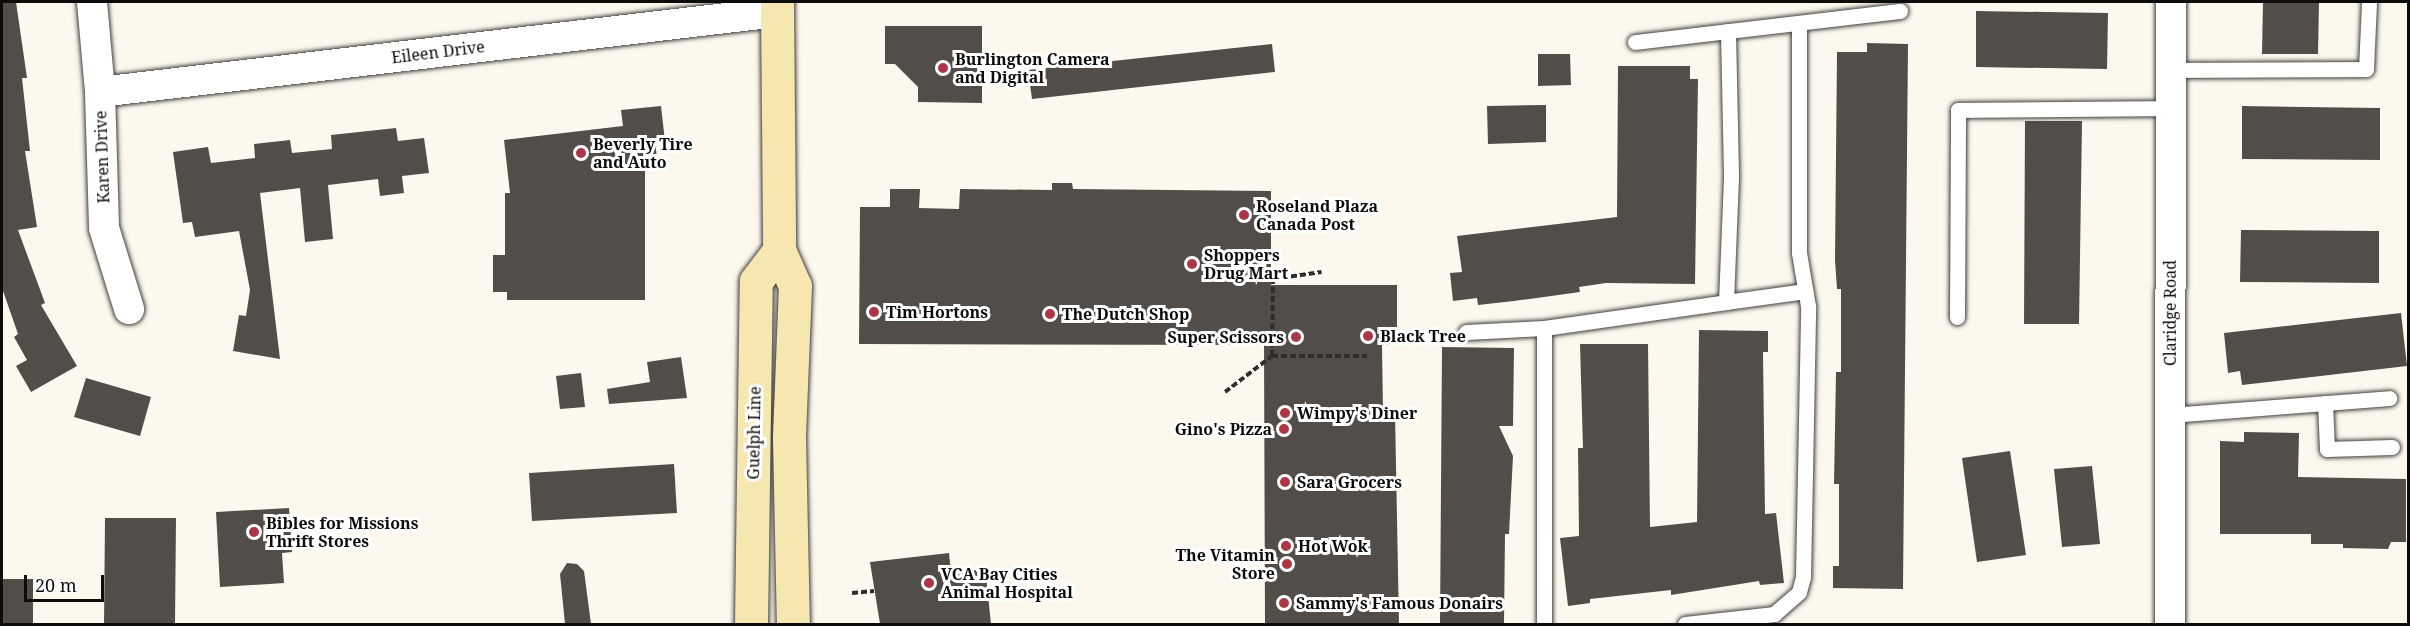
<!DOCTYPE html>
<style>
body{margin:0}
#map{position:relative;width:2410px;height:626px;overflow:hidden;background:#fdf8ed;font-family:"Noto Serif",serif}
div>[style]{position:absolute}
.building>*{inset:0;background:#534d4a}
.path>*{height:4px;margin-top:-2px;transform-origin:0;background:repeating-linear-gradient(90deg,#2e2e2e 0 6px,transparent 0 9px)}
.roads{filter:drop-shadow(0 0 2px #3f3f3f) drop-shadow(0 0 2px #3f3f3f)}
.lane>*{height:15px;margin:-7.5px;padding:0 7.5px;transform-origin:7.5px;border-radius:7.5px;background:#fff}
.street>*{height:30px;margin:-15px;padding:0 15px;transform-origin:15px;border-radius:15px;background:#fff}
.secondary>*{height:33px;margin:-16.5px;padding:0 16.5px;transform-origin:16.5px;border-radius:16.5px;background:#f6e7b0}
.dots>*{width:16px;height:16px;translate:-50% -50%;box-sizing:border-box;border:3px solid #fff;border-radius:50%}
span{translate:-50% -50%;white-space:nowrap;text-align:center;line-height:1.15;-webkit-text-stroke:6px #fff;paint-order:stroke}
.street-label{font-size:16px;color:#0c0c0c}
.poi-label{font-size:16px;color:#0c0c0c;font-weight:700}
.left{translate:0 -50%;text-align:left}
.right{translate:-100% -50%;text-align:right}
.frame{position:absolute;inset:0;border:3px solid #0c0c0c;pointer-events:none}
.scale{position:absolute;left:24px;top:575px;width:80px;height:27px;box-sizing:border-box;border:3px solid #0c0c0c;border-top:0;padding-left:8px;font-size:18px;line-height:21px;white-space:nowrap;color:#0c0c0c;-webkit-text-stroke:4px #fff;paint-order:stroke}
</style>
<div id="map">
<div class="building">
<i style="clip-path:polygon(2px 2px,16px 2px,27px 78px,22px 78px,30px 151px,25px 151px,37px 227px,18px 230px,45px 303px,41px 305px,77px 366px,31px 392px,16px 366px,27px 360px,14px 337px,18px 334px,2px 288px)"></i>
<i style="clip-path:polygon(2263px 2px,2319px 2px,2318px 54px,2262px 54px)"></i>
<i style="clip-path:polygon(1976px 11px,2108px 13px,2107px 69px,1976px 67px)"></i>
<i style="clip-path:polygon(885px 26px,982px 26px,982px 103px,918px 102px,918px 87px,895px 64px,885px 64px)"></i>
<i style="clip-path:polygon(1867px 43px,1908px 44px,1903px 589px,1833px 588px,1833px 566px,1839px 566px,1839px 484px,1834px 484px,1836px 372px,1841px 372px,1841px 289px,1837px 289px,1835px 260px,1837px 52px,1867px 52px)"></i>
<i style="clip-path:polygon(1272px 44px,1275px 72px,1032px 99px,1028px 70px)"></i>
<i style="clip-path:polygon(1538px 54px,1570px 54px,1571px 85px,1538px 86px)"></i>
<i style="clip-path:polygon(1618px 66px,1690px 66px,1690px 79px,1698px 79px,1695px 284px,1606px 283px,1579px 287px,1580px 292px,1514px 301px,1478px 305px,1477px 298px,1453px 301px,1450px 273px,1462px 272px,1457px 236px,1617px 217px)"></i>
<i style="clip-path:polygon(1546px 105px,1546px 142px,1488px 144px,1487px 106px)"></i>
<i style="clip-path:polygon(661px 106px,665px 141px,655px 143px,658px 164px,645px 166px,645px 300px,507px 300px,507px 292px,493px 292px,493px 255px,505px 255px,505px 193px,510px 193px,504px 140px,623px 126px,621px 110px)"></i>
<i style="clip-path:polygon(2242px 106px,2380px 108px,2380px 160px,2242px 159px)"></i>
<i style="clip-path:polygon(2025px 121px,2082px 121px,2079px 324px,2024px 324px)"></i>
<i style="clip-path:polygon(396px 128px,398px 141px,424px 138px,429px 173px,402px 176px,404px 193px,380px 196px,378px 179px,328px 185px,333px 239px,305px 242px,300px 188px,260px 193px,280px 359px,233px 351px,239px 315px,246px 316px,250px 290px,239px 231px,195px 237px,192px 222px,183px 223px,173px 152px,208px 147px,211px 163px,255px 158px,254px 144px,290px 140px,292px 153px,332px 149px,331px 135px)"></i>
<i style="clip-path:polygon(1052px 183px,1072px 183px,1073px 189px,1271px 191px,1271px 285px,1397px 285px,1397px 345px,1382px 345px,1383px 412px,1395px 412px,1399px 624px,1265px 624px,1264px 345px,859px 344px,860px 207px,890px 207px,890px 189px,920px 189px,919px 208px,959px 209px,960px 189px,1052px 190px)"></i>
<i style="clip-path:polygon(2241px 230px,2379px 231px,2379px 283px,2240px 282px)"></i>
<i style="clip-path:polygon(2401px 313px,2407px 366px,2242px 385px,2240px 371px,2228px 373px,2224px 333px)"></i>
<i style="clip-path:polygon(1699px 330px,1768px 331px,1768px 352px,1763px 352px,1765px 514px,1776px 513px,1784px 583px,1760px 585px,1759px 581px,1671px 595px,1671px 590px,1590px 599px,1590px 603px,1568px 606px,1560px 538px,1579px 536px,1578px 448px,1583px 448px,1580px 344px,1648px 344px,1650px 527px,1697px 522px)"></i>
<i style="clip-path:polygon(1442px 347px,1514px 348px,1513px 426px,1499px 426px,1513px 456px,1509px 534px,1505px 534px,1504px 624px,1440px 624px)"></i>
<i style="clip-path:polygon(681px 357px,687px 398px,609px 404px,607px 389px,650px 382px,647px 362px)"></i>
<i style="clip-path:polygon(581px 373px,585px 407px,560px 409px,556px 376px)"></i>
<i style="clip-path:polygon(86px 378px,151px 397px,140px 436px,74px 417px)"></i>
<i style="clip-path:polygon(2244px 432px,2299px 433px,2298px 477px,2406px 479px,2406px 542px,2391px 542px,2388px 549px,2343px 548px,2343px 544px,2311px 544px,2311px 534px,2220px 534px,2220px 441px,2244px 442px)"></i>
<i style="clip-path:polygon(2010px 451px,2026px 555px,1977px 562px,1962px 458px)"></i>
<i style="clip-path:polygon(674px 464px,677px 513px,532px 521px,529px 473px)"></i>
<i style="clip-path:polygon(2092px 466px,2100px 544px,2062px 547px,2054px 469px)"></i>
<i style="clip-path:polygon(289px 508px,292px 552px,282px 553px,284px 583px,220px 587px,216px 512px)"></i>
<i style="clip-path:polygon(105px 518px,176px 518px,175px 624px,104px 624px)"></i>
<i style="clip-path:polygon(949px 553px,951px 573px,977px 570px,977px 577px,986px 576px,991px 624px,880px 624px,870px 562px)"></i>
<i style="clip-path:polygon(567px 563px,577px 564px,584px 571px,591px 624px,565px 624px,560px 574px)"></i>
<i style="clip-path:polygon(2px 579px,33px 579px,33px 624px,2px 624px)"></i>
</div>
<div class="path">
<i style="left:1272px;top:356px;width:77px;rotate:-89.3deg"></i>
<i style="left:1273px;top:279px;width:49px;rotate:-8.1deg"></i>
<i style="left:1225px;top:392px;width:59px;rotate:-37.5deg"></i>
<i style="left:1272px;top:356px;width:95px"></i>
<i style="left:852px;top:593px;width:22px;rotate:-5deg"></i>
</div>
<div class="roads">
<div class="lane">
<i style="left:1635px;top:42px;width:267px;rotate:-6.7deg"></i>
<i style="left:2171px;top:70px;width:195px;rotate:-0.3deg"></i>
<i style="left:2366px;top:69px;width:67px;rotate:-87.4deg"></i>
<i style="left:1726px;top:302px;width:80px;rotate:-7.9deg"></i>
<i style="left:1957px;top:317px;width:207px;rotate:-89.7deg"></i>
<i style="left:1958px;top:110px;width:213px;rotate:-0.5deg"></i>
<i style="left:1466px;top:332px;width:78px;rotate:-2.9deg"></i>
<i style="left:1544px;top:328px;width:184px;rotate:-8.1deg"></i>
<i style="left:1726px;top:302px;width:127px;rotate:-87.7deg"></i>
<i style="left:1731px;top:175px;width:144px;rotate:-91.2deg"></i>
<i style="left:2325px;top:403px;width:46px;rotate:87.5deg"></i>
<i style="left:2327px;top:449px;width:65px;rotate:-1.8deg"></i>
<i style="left:2170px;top:415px;width:220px;rotate:-4.4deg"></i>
<i style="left:1544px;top:624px;width:296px;rotate:-90deg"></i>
<i style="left:1685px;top:624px;width:90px;rotate:-6.4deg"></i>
<i style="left:1774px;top:614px;width:33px;rotate:-41deg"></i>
<i style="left:1799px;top:592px;width:16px;rotate:-75deg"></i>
<i style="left:1803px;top:577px;width:271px;rotate:-88.9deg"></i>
<i style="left:1808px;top:306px;width:54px;rotate:-99.6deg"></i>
<i style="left:1799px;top:253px;width:228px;rotate:-90deg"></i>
</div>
<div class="street">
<i style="left:92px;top:2px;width:90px;rotate:84.9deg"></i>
<i style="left:100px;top:92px;width:136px;rotate:88.3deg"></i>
<i style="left:104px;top:228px;width:85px;rotate:72.8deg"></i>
<i style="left:100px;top:92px;width:682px;rotate:-6.74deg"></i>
<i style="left:2170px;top:624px;width:622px;rotate:-89.91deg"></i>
</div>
<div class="secondary">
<i style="left:777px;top:2px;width:248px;rotate:89.5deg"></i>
<i style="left:779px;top:250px;width:39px;rotate:66deg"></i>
<i style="left:795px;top:286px;width:152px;rotate:92.3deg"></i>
<i style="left:789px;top:438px;width:186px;rotate:88.8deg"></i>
<i style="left:751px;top:624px;width:343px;rotate:-89.2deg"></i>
<i style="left:756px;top:281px;width:39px;rotate:-53deg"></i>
</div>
</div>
<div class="dots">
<i style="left:943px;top:68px;background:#ac3546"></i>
<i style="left:581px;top:153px;background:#ac3546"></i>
<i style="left:1244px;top:215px;background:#ac3546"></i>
<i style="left:1192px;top:264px;background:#ac3546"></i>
<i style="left:874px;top:312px;background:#ac3546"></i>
<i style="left:1050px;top:314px;background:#ac3546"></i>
<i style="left:1368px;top:336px;background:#ac3546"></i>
<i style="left:1296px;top:337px;background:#ac3546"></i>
<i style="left:1285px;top:413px;background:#ac3546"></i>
<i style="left:1284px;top:429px;background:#ac3546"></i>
<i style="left:1285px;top:482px;background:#ac3546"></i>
<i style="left:254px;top:532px;background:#ac3546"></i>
<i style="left:1286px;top:546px;background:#ac3546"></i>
<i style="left:1287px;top:564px;background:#ac3546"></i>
<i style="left:929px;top:583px;background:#ac3546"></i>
<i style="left:1284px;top:603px;background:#ac3546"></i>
</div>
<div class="street-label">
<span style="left:438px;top:52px;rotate:-7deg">Eileen Drive</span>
<span style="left:102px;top:157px;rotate:-92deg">Karen Drive</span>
<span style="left:2170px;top:313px;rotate:-90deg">Claridge Road</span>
<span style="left:754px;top:433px;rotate:-89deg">Guelph Line</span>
</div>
<div class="poi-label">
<span class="left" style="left:955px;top:68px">Burlington Camera<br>and Digital</span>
<span class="left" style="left:593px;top:153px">Beverly Tire<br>and Auto</span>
<span class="left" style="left:1256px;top:215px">Roseland Plaza<br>Canada Post</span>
<span class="left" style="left:1204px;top:264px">Shoppers<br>Drug Mart</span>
<span class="left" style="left:886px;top:312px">Tim Hortons</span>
<span class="left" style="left:1062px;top:314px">The Dutch Shop</span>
<span class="left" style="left:1380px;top:336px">Black Tree</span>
<span class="right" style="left:1284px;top:337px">Super Scissors</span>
<span class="left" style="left:1297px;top:413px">Wimpy's Diner</span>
<span class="right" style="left:1272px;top:429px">Gino's Pizza</span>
<span class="left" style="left:1297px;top:482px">Sara Grocers</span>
<span class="left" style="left:266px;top:532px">Bibles for Missions<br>Thrift Stores</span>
<span class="left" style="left:1298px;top:546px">Hot Wok</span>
<span class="right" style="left:1275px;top:564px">The Vitamin<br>Store</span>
<span class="left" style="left:941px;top:583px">VCA Bay Cities<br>Animal Hospital</span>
<span class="left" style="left:1296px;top:603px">Sammy's Famous Donairs</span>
</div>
<div class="frame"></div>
<div class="scale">20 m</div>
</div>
